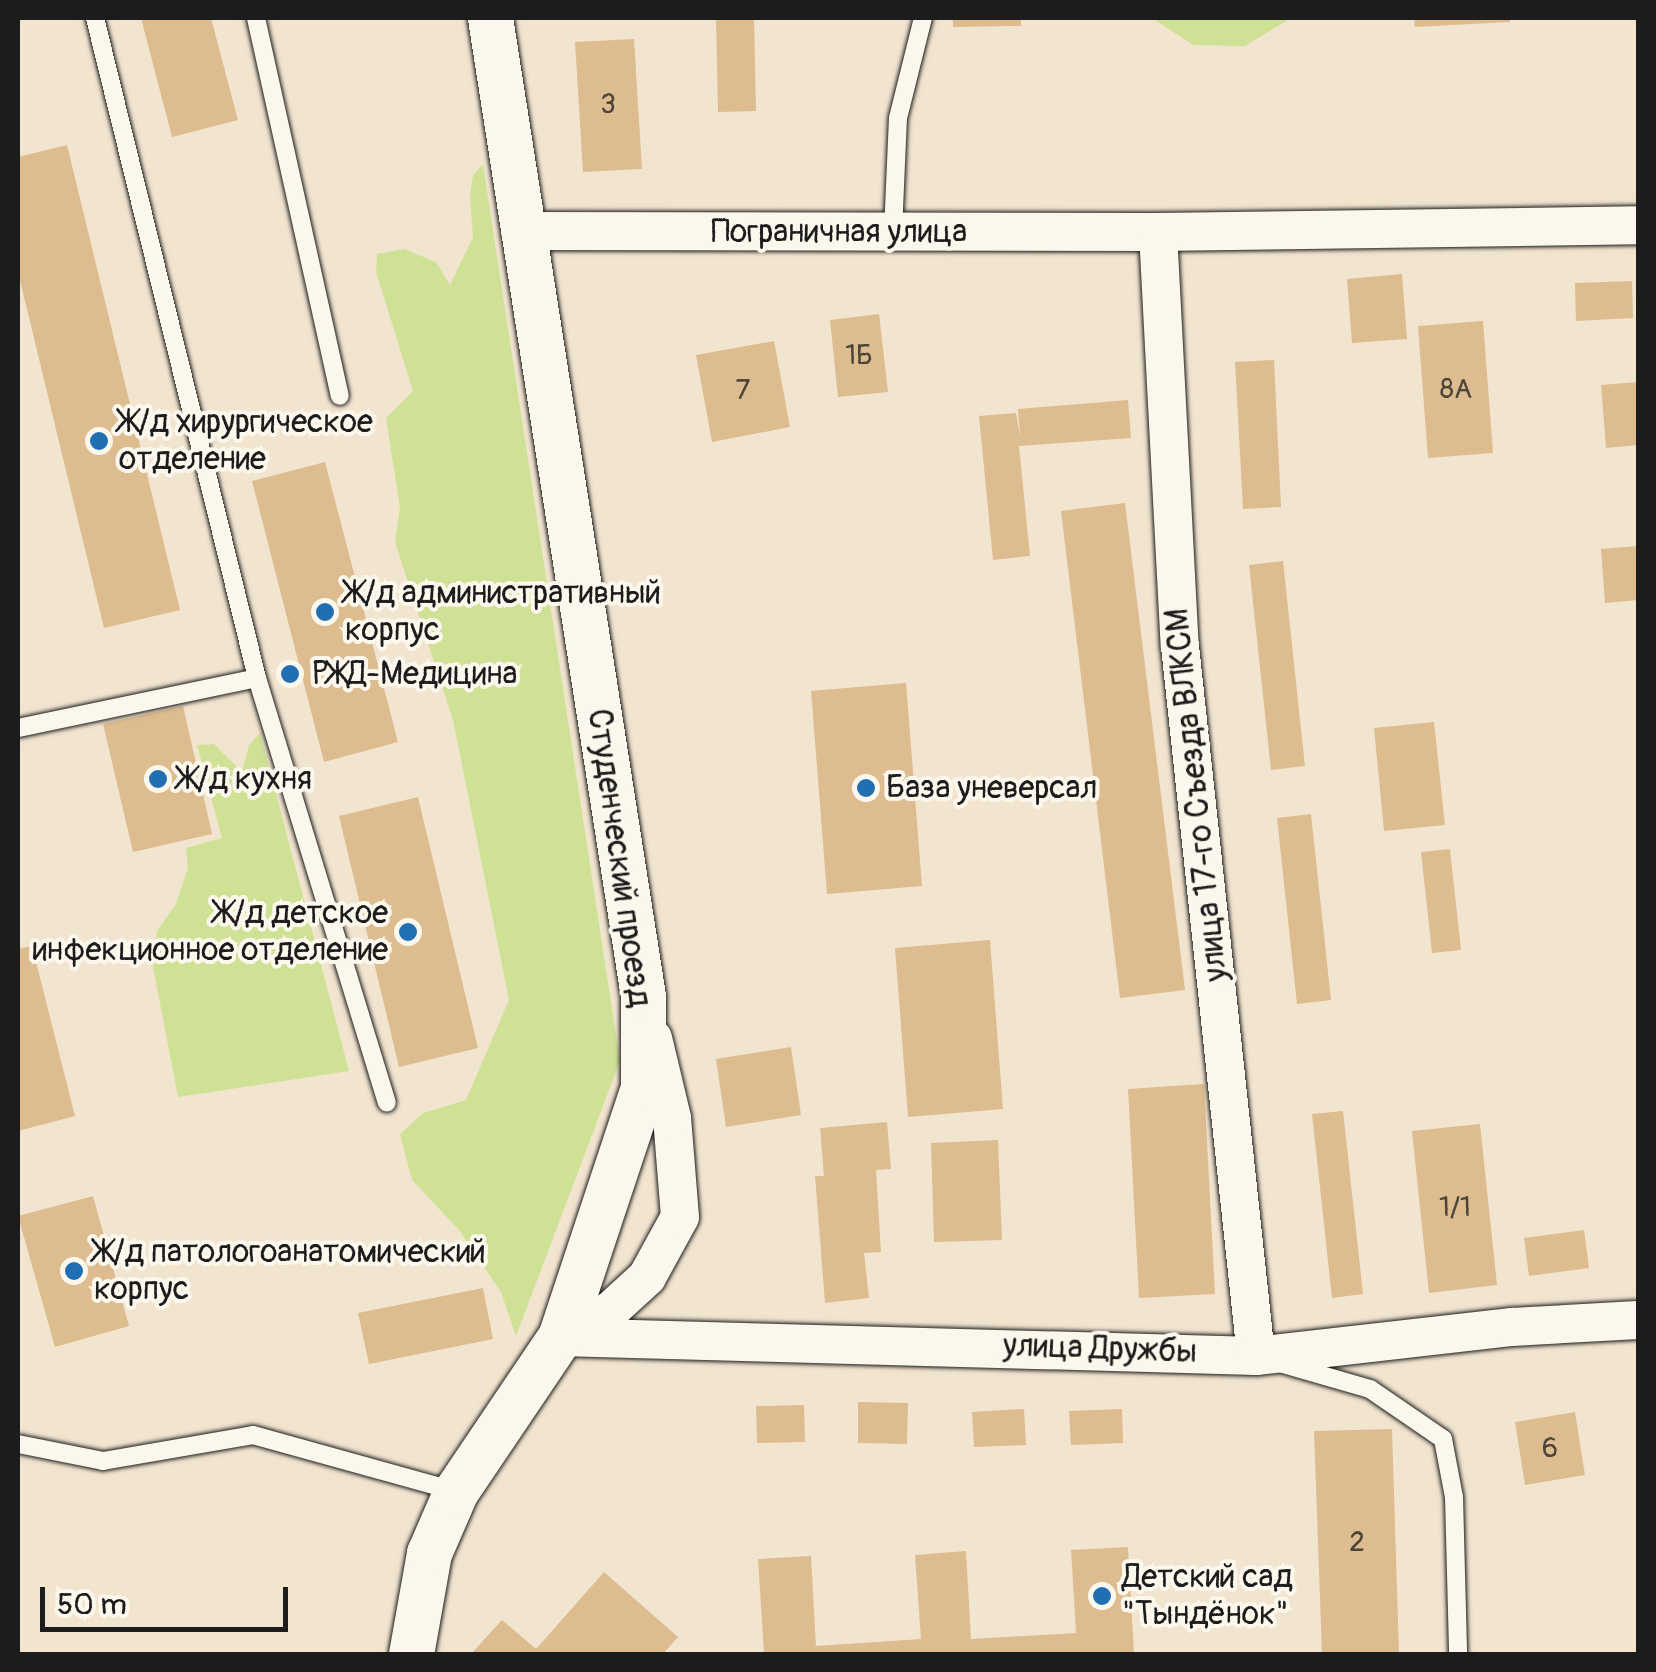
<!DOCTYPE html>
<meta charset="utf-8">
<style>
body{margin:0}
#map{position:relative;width:1656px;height:1672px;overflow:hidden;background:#f2e5d0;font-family:Pangolin,sans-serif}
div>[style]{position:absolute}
.green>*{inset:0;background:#cee195}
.building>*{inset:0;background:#ddbc8f}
.roads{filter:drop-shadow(0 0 2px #1c1c1c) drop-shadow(0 0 2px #1c1c1c)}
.service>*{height:18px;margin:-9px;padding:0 9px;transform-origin:9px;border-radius:9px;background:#fbf7ec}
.minor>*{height:38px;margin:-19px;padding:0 19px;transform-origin:19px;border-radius:19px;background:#fbf7ec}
.tertiary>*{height:45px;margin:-22.5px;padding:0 22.5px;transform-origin:22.5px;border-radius:22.5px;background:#fbf7ec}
.dots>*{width:28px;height:28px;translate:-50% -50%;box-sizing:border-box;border:5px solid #fbf7ec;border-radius:50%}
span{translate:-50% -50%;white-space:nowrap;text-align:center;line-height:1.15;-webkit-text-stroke:8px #fbf7ec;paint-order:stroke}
.number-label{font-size:28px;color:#4c4439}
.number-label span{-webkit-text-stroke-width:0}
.street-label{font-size:32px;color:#1c1c1c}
.poi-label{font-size:32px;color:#1c1c1c}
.left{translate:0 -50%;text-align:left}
.right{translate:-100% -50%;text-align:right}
.frame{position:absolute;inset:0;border:20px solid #1c1c1c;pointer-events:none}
.scale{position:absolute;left:40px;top:1587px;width:248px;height:45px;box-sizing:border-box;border:5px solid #1c1c1c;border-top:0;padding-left:12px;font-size:30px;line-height:35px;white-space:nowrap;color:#1c1c1c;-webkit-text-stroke:8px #fbf7ec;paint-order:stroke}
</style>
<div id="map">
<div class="green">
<i style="clip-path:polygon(1152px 18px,1291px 18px,1245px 46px,1193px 45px)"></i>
<i style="clip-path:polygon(483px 165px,620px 1061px,516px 1336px,501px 1292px,459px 1230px,412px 1180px,400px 1134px,423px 1113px,466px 1100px,509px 1000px,453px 720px,395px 542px,400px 508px,386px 418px,413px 391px,376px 272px,377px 254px,404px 249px,436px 262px,450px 285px,473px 237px,470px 198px,473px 175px)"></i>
<i style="clip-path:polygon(260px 733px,349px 1071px,178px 1097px,153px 967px,157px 931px,176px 904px,188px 868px,186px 848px,222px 838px,197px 745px,214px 744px,242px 772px,249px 745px)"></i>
</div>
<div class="building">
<i style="clip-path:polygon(141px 18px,211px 18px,238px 120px,172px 137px)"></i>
<i style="clip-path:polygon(716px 18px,754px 18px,756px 111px,718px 112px)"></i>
<i style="clip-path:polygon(953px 18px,1021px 18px,1021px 26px,953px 27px)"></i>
<i style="clip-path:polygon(1414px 18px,1510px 18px,1510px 22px,1415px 27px)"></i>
<i style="clip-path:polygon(634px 39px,642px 169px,583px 172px,575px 42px)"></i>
<i style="clip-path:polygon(67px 145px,180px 610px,104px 628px,18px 272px,18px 157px)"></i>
<i style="clip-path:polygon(1402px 274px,1407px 339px,1352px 343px,1347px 279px)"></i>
<i style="clip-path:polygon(1632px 281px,1633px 318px,1576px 321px,1575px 283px)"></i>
<i style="clip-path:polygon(879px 314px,888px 392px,838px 397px,830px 320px)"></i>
<i style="clip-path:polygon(1483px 321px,1493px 453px,1428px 458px,1418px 326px)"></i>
<i style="clip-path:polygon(774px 341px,790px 427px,712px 442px,696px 355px)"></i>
<i style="clip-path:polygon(1274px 360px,1281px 507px,1243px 509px,1235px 362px)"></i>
<i style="clip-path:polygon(1638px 382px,1638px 445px,1606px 448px,1601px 385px)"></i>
<i style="clip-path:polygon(1128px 400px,1131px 438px,1019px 446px,1030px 556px,993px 560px,979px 416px,1016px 413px,1020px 437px,1018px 409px)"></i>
<i style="clip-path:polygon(325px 462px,398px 742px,324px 762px,252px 481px)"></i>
<i style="clip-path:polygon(1125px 503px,1185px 990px,1120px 998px,1061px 511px)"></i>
<i style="clip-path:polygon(1638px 546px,1638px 600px,1605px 603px,1601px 549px)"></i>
<i style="clip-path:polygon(1283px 561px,1305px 766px,1271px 770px,1249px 565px)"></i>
<i style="clip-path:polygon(906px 683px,922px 886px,827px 894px,811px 691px)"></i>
<i style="clip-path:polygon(183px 706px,212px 834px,133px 852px,103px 724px)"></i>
<i style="clip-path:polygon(1434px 722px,1445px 825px,1384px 831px,1374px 728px)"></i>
<i style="clip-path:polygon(418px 797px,478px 1048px,399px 1067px,339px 816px)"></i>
<i style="clip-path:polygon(1311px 814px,1331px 1000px,1297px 1004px,1277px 818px)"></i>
<i style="clip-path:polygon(1450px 849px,1461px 950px,1432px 953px,1421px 852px)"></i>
<i style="clip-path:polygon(990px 940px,1003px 1109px,908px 1117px,895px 948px)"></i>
<i style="clip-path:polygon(32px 946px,75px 1116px,18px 1131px,18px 949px)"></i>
<i style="clip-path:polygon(791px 1047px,801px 1115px,726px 1127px,716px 1059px)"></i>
<i style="clip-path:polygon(1204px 1084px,1215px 1294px,1139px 1298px,1128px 1089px)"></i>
<i style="clip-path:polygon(1343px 1111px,1363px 1294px,1332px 1298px,1312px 1114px)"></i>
<i style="clip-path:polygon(887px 1122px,891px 1169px,876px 1170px,881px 1252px,864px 1253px,869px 1298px,825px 1303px,815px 1176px,824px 1176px,820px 1128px)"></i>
<i style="clip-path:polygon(1480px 1124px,1497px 1285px,1429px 1293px,1412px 1131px)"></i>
<i style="clip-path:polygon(998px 1140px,1002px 1240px,934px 1242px,931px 1143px)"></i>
<i style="clip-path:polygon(93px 1196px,129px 1326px,55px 1347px,18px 1216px)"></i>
<i style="clip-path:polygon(1584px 1230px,1589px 1268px,1529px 1276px,1524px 1238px)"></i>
<i style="clip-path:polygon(483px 1288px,493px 1339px,369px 1364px,358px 1313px)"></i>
<i style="clip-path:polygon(858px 1402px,908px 1403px,907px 1444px,858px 1443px)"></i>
<i style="clip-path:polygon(804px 1405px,805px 1442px,757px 1443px,756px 1406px)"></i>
<i style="clip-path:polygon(1024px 1409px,1026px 1445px,974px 1447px,972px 1412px)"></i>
<i style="clip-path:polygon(1122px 1409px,1123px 1443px,1071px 1445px,1069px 1411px)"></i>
<i style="clip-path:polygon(1575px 1412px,1585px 1475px,1525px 1485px,1515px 1422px)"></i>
<i style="clip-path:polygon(1392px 1429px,1399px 1654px,1322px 1654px,1314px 1431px)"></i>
<i style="clip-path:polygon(1128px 1547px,1134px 1654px,764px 1654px,758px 1559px,811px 1556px,816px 1646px,921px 1639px,915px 1555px,966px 1551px,971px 1639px,1076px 1633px,1071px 1550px)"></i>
<i style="clip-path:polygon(604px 1572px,678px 1637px,663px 1654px,471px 1654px,502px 1620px,536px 1649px)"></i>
</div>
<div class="roads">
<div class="service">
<i style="left:256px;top:18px;width:387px;rotate:77.5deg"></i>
<i style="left:893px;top:232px;width:114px;rotate:-87.5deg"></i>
<i style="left:898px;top:118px;width:103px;rotate:-76deg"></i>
<i style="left:257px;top:678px;width:444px;rotate:73deg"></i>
<i style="left:18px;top:728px;width:244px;rotate:-11.8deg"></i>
<i style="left:257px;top:678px;width:680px;rotate:-103.79deg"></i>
<i style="left:1280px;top:1363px;width:94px;rotate:16.1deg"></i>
<i style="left:1370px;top:1389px;width:88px;rotate:34.4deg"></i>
<i style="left:1443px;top:1439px;width:59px;rotate:79.3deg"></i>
<i style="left:1454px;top:1497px;width:157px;rotate:88.5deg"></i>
<i style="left:18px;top:1444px;width:87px;rotate:11.3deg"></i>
<i style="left:103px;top:1461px;width:152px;rotate:-9.8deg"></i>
<i style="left:253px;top:1435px;width:210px;rotate:15.5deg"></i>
</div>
<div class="minor">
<i style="left:520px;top:231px;width:638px;rotate:0.09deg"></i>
<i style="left:1158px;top:232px;width:480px;rotate:-0.8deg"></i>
<i style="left:1158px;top:232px;width:415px;rotate:87deg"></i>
<i style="left:1180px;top:646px;width:714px;rotate:83.89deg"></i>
<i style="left:562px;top:1336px;width:55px;rotate:-28deg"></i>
<i style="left:611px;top:1310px;width:49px;rotate:-42.5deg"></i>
<i style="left:647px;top:1277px;width:68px;rotate:-61.2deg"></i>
<i style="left:680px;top:1217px;width:99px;rotate:-94.6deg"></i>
<i style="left:672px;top:1118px;width:82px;rotate:-103.4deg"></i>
<i style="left:560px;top:1337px;width:696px;rotate:1.56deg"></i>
<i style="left:1256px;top:1356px;width:258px;rotate:-6.5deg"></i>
<i style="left:1512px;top:1327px;width:126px;rotate:-3.2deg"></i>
</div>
<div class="tertiary">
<i style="left:411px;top:1654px;width:103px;rotate:-79.9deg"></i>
<i style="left:429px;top:1553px;width:68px;rotate:-66.5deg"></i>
<i style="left:456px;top:1491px;width:186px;rotate:-56deg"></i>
<i style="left:560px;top:1337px;width:263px;rotate:-71.6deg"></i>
<i style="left:643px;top:1087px;width:91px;rotate:-90deg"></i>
<i style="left:643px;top:996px;width:990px;rotate:-98.89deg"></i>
</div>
</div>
<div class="dots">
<i style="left:99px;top:441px;background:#1f6fb2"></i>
<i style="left:325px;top:612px;background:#1f6fb2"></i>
<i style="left:290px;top:674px;background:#1f6fb2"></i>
<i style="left:158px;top:779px;background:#1f6fb2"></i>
<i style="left:866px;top:788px;background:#1f6fb2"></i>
<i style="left:408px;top:932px;background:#1f6fb2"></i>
<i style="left:74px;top:1271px;background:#1f6fb2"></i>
<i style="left:1102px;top:1596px;background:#1f6fb2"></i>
</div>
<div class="number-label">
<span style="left:608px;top:105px">3</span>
<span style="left:859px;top:356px">1Б</span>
<span style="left:1456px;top:390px">8А</span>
<span style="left:743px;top:391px">7</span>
<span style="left:1455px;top:1208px">1/1</span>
<span style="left:1550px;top:1449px">6</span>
<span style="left:1357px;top:1543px">2</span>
</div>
<div class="street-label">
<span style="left:839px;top:232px">Пограничная улица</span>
<span style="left:1197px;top:795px;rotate:-96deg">улица 17-го Съезда ВЛКСМ</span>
<span style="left:619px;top:858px;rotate:82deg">Студенческий проезд</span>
<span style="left:1100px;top:1349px;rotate:2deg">улица Дружбы</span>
</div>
<div class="poi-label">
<span class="left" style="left:119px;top:441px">Ж/д хирургическое<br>отделение</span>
<span class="left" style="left:345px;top:612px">Ж/д административный<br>корпус</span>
<span class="left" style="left:312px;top:674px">РЖД-Медицина</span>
<span class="left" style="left:178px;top:779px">Ж/д кухня</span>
<span class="left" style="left:886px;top:788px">База уневерсал</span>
<span class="right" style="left:388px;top:932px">Ж/д детское<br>инфекционное отделение</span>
<span class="left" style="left:94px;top:1271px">Ж/д патологоанатомический<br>корпус</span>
<span class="left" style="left:1122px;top:1596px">Детский сад<br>"Тындёнок"</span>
</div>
<div class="frame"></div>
<div class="scale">50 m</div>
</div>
